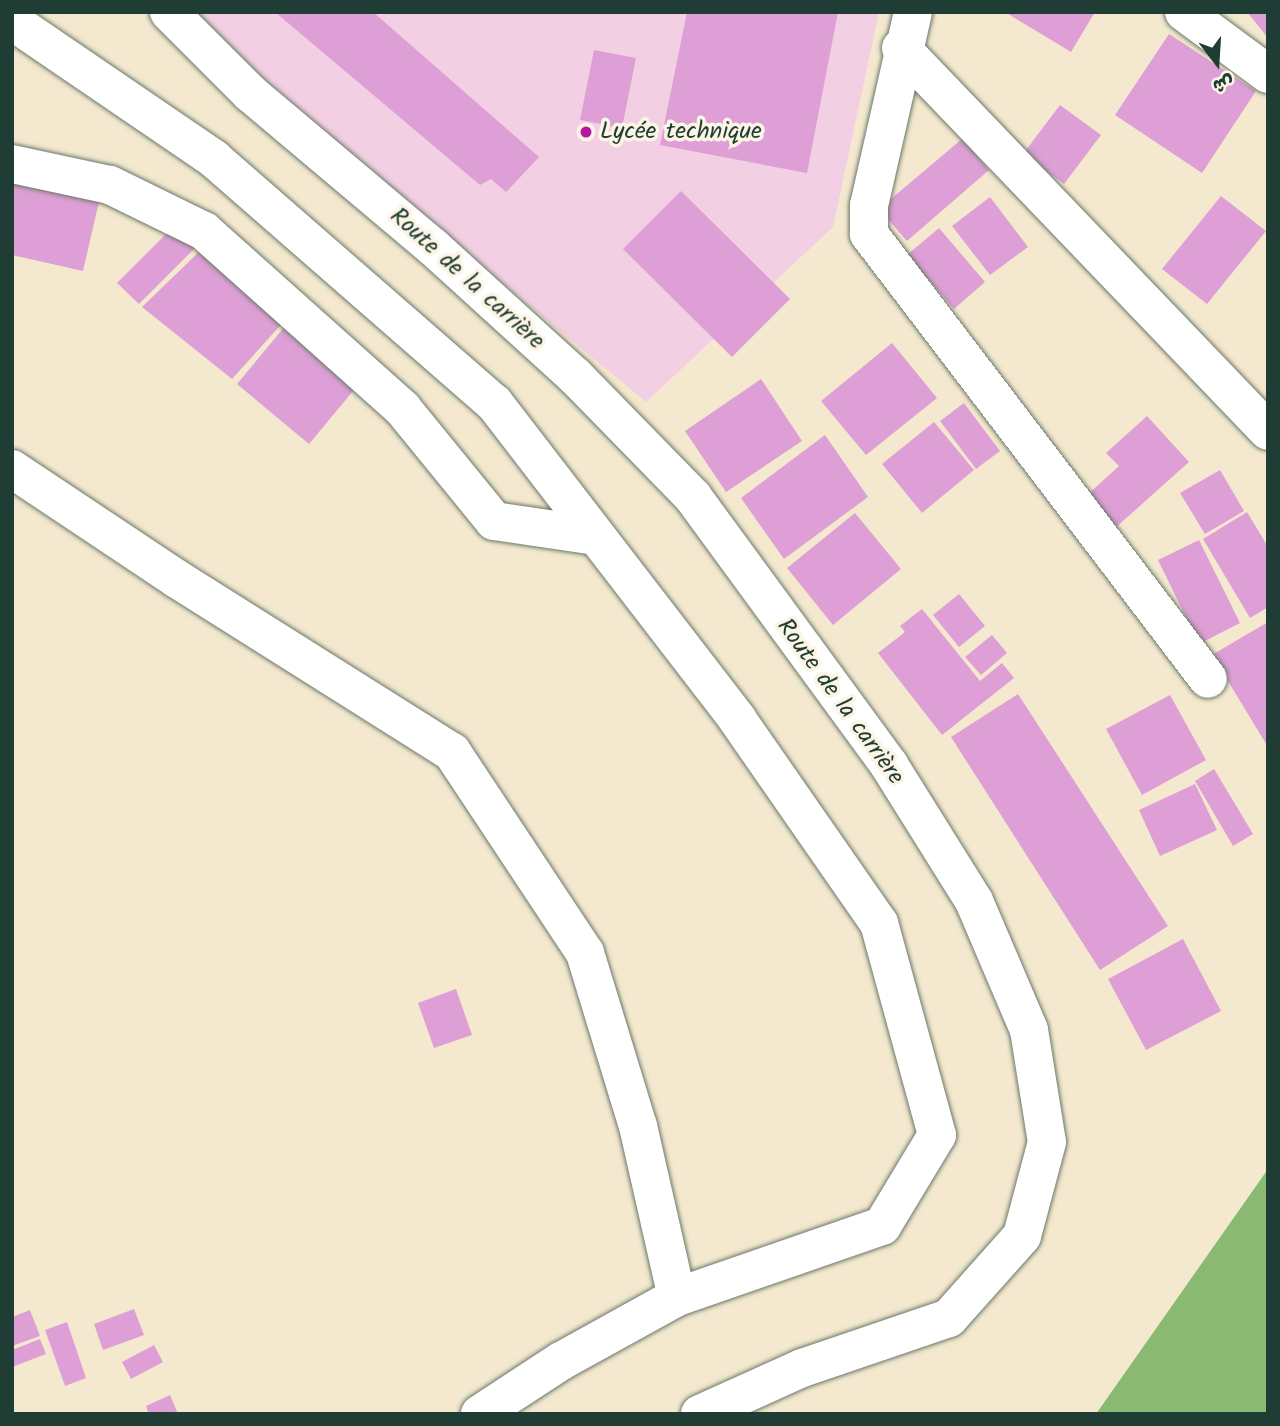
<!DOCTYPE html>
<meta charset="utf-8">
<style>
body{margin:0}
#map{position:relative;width:1280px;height:1426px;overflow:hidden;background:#f4e9cf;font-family:Kalam,"Playpen Sans Arabic",sans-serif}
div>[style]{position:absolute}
.built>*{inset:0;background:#f2cfe2}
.forest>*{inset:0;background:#8ab972}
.building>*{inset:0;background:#dd9fd5}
.roads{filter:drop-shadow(0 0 2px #6a796a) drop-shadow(0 0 2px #6a796a)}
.street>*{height:38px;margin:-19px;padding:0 19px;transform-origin:19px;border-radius:19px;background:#fff}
.dots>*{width:19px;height:19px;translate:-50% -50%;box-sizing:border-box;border:4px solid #fcf5e5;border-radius:50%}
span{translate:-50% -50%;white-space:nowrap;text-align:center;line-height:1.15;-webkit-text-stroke:7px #fcf5e5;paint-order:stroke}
.poi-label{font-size:24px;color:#1f3d34}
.left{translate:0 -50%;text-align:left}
.street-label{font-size:24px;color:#1f3d34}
.frame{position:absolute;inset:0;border:14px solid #1f3d34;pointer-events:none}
.north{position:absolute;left:1182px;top:28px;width:70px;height:70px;-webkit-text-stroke:5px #fcf5e5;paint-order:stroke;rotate:163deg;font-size:19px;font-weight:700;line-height:28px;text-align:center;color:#1f3d34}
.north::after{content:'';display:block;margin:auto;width:24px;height:32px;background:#1f3d34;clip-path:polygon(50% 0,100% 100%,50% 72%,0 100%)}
</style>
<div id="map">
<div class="built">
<i style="clip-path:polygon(174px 12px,879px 12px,833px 227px,646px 402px)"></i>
</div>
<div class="forest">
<i style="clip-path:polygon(1268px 1169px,1268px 1414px,1096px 1414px)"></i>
</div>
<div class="building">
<i style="clip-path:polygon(275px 12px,373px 12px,539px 157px,506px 192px,491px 179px,480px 185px)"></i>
<i style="clip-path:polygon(687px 12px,838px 12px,807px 173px,660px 145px)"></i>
<i style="clip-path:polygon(1005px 12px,1095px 12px,1071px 52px)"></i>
<i style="clip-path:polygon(1247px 12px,1268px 12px,1268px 38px)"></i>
<i style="clip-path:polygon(1169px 34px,1256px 91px,1202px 173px,1115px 115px)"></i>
<i style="clip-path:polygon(594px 50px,636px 58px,622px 128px,580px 120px)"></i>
<i style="clip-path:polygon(1060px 105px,1101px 135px,1064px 184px,1023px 154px)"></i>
<i style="clip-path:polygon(962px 139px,989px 170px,907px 241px,879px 209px)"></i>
<i style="clip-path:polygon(12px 173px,101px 193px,83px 271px,12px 255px)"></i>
<i style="clip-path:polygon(681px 191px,790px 299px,732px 357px,623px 249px)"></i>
<i style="clip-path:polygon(1221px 196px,1266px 231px,1207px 304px,1162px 269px)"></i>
<i style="clip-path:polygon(990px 197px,1028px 247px,990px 275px,952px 226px)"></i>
<i style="clip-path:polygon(179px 221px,201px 242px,139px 304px,117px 283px)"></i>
<i style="clip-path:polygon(939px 228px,985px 282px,954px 309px,907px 255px)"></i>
<i style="clip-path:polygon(202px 249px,287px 318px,232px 379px,142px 307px)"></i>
<i style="clip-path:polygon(291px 319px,363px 379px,309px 444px,237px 384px)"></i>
<i style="clip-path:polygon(892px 343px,937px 398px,866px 455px,821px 401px)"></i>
<i style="clip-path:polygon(761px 379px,802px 441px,726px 492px,685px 431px)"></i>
<i style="clip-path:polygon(964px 403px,1000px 451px,976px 469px,940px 421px)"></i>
<i style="clip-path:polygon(1147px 416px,1189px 462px,1114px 529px,1085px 497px,1119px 466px,1106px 453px)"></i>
<i style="clip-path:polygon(934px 422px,974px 470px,922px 513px,882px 464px)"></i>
<i style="clip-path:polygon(825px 435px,868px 497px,784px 559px,741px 498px)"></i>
<i style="clip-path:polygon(1220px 470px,1244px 511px,1205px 534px,1180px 493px)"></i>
<i style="clip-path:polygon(1247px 512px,1268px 547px,1268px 607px,1250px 618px,1203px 539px)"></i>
<i style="clip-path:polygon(855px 513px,901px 569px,833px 625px,787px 568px)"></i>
<i style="clip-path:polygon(1199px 540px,1240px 623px,1199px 644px,1158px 560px)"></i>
<i style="clip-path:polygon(959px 594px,985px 626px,959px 647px,933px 615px)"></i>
<i style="clip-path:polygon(922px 609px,980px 681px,1002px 663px,1014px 678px,942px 735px,878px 653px,905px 632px,900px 626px)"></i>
<i style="clip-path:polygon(1268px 622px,1268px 747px,1212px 655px)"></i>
<i style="clip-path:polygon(992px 635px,1007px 653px,981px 675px,965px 657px)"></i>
<i style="clip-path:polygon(1018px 694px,1168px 926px,1100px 970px,951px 737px)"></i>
<i style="clip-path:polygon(1170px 695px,1206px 760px,1142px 795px,1106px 729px)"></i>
<i style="clip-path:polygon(1214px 769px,1253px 834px,1233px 846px,1195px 781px)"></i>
<i style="clip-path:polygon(1195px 784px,1217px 830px,1160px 856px,1139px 810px)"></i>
<i style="clip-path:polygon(1183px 939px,1221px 1011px,1146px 1050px,1108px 979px)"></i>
<i style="clip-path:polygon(456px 989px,472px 1035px,434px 1048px,418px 1003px)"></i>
<i style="clip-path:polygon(134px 1309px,144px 1335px,103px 1350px,94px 1324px)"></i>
<i style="clip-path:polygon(30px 1310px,40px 1336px,12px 1346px,12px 1317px)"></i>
<i style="clip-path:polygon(67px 1322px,86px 1378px,65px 1386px,45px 1330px)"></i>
<i style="clip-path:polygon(40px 1339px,46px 1354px,12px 1367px,12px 1350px)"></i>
<i style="clip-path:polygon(154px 1345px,163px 1362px,131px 1379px,122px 1362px)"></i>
<i style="clip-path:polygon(170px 1395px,178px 1414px,149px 1414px,146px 1406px)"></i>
</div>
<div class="roads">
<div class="street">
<i style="left:169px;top:12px;width:115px;rotate:45deg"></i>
<i style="left:250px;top:93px;width:239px;rotate:40.1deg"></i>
<i style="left:433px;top:247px;width:192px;rotate:42.3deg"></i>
<i style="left:575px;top:376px;width:169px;rotate:45.7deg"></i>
<i style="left:693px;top:497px;width:332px;rotate:53.8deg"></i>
<i style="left:889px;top:765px;width:160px;rotate:58deg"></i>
<i style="left:974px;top:901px;width:140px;rotate:66.9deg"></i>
<i style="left:1029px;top:1030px;width:113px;rotate:80.9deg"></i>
<i style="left:1047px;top:1142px;width:97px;rotate:104.9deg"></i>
<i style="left:1022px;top:1236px;width:110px;rotate:131.7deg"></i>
<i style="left:949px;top:1318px;width:155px;rotate:161.2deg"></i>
<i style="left:802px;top:1368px;width:112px;rotate:155.7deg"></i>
<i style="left:913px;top:12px;width:198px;rotate:102.8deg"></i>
<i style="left:869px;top:205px;width:29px;rotate:90deg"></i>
<i style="left:869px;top:234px;width:559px;rotate:52.7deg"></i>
<i style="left:1184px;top:12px;width:104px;rotate:36.4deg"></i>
<i style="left:12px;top:21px;width:245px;rotate:34.3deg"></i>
<i style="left:214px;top:159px;width:371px;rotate:41.1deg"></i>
<i style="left:494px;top:403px;width:399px;rotate:52.4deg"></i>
<i style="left:737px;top:719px;width:249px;rotate:55.2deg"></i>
<i style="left:879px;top:923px;width:220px;rotate:74.7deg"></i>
<i style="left:937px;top:1135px;width:106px;rotate:121.1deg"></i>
<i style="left:882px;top:1226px;width:217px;rotate:160.9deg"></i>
<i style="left:677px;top:1297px;width:132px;rotate:151.1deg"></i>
<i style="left:561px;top:1361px;width:97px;rotate:146.8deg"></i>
<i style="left:901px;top:48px;width:530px;rotate:46.22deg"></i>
<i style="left:12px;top:164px;width:100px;rotate:12.1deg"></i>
<i style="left:110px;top:185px;width:105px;rotate:26.1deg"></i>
<i style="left:204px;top:231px;width:266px;rotate:41.8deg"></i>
<i style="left:402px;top:408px;width:146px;rotate:50.8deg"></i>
<i style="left:494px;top:521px;width:103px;rotate:8.4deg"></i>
<i style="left:12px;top:469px;width:198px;rotate:33.7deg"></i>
<i style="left:177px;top:579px;width:325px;rotate:32.2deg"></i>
<i style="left:452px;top:752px;width:241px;rotate:56.5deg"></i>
<i style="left:585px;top:953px;width:181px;rotate:73deg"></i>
<i style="left:638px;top:1126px;width:175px;rotate:77.2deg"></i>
</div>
</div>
<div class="dots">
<i style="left:586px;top:132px;background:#b5179e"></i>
</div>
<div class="poi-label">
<span class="left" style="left:600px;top:132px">Lycée technique</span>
</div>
<div class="street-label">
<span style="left:467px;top:279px;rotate:42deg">Route de la carrière</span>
<span style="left:840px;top:702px;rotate:54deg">Route de la carrière</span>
</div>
<div class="frame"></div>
<div class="north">ش</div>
</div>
